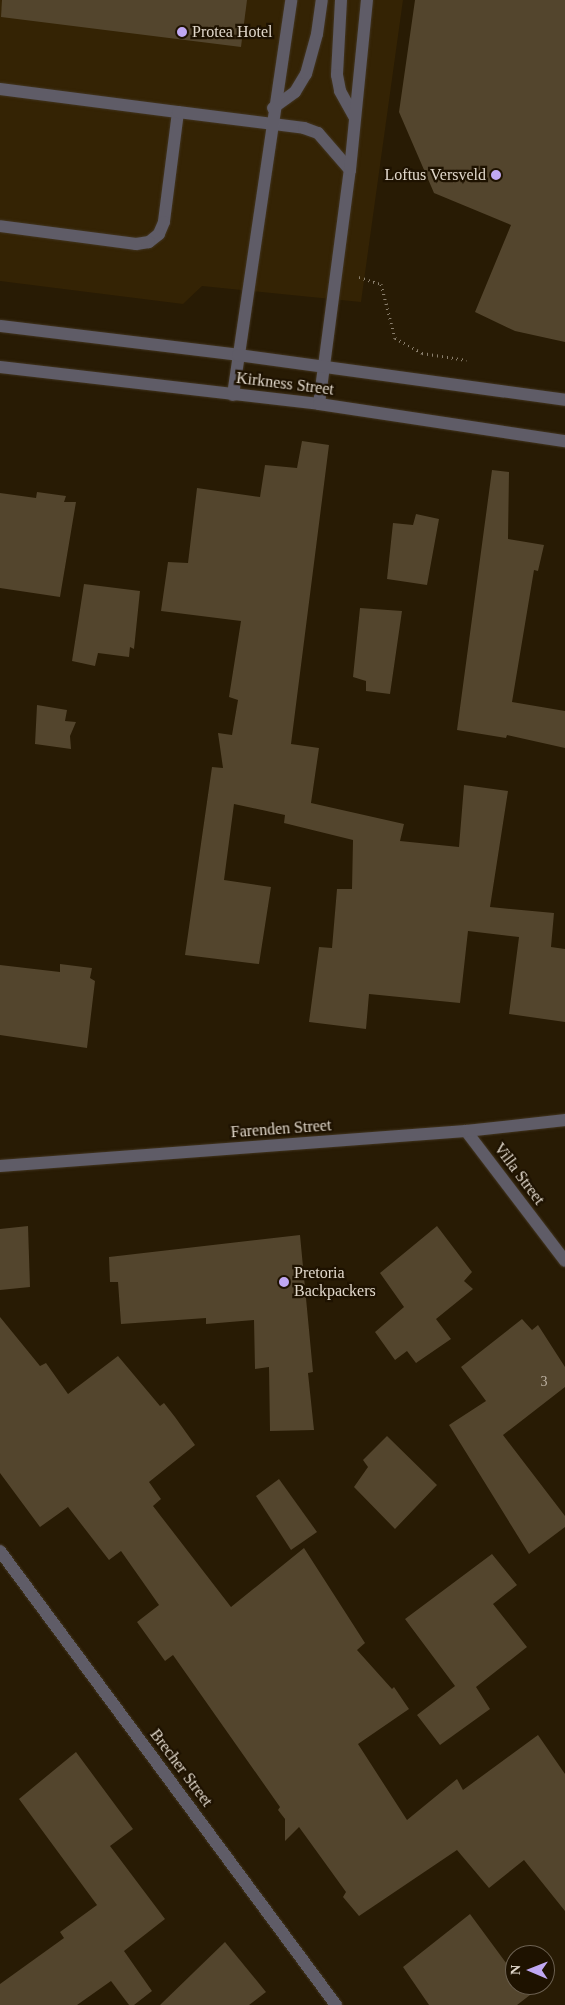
<!DOCTYPE html>
<style>
body{margin:0}
#map{position:relative;width:565px;height:2005px;overflow:hidden;background:#281b04;font-family:"Times New Roman",serif}
div>[style]{position:absolute}
.built>*{inset:0;background:#342304}
.building>*{inset:0;background:#53452d}
.path>*{height:3px;margin-top:-1.5px;transform-origin:0;background:repeating-linear-gradient(90deg,#897e6c 0 1px,transparent 0 5px)}
.roads{filter:drop-shadow(0 0 1px #423520) drop-shadow(0 0 1px #423520)}
.service>*{height:12px;margin:-6px;padding:0 6px;transform-origin:6px;border-radius:6px;background:#5f5c67}
.minor>*{height:12px;margin:-6px;padding:0 6px;transform-origin:6px;border-radius:6px;background:#5f5c67}
.tertiary>*{height:12px;margin:-6px;padding:0 6px;transform-origin:6px;border-radius:6px;background:#5f5c67}
.dots>*{width:14px;height:14px;translate:-50% -50%;box-sizing:border-box;border:2px solid #1e1200;border-radius:50%}
span{translate:-50% -50%;white-space:nowrap;text-align:center;line-height:1.15;-webkit-text-stroke:4.5px #1e1200;paint-order:stroke}
.number-label{font-size:14px;color:#beb3a4}
.number-label span{-webkit-text-stroke-width:0}
.poi-label{font-size:16px;color:#e1d8cb}
.left{translate:0 -50%;text-align:left}
.right{translate:-100% -50%;text-align:right}
.street-label{font-size:16px;color:#e1d8cb}
.north{position:absolute;left:505px;top:1945px;width:50px;height:50px;box-sizing:border-box;background:#1e1200;border:1px solid #6c6151;border-radius:50%;rotate:271deg;font-size:14px;font-weight:700;line-height:20px;text-align:center;color:#e1d8cb}
.north::after{content:'';display:block;margin:auto;width:18px;height:22px;background:#c0a8f3;clip-path:polygon(50% 0,100% 100%,50% 72%,0 100%)}
</style>
<div id="map">
<div class="built">
<i style="clip-path:polygon(0 0,403px 0,361px 302px,202px 286px,183px 304px,0 281px)"></i>
</div>
<div class="building">
<i style="clip-path:polygon(2px 0,247px 0,241px 47px,1px 17px)"></i>
<i style="clip-path:polygon(415px 0,565px 0,565px 342px,515px 331px,475px 312px,511px 225px,434px 193px,399px 112px)"></i>
<i style="clip-path:polygon(302px 441px,329px 445px,291px 744px,319px 748px,311px 803px,404px 824px,400px 841px,459px 847px,464px 785px,508px 791px,490px 907px,554px 913px,551px 947px,565px 949px,565px 1022px,509px 1014px,519px 937px,468px 931px,460px 1003px,369px 994px,366px 1029px,309px 1022px,319px 947px,332px 948px,337px 889px,352px 889px,353px 840px,284px 823px,285px 815px,234px 804px,224px 880px,271px 887px,259px 964px,185px 955px,212px 767px,223px 768px,218px 733px,232px 735px,238px 700px,229px 697px,241px 621px,161px 611px,168px 562px,188px 563px,197px 488px,260px 497px,265px 465px,297px 468px)"></i>
<i style="clip-path:polygon(492px 470px,509px 472px,508px 539px,544px 545px,538px 571px,534px 570px,512px 702px,565px 711px,565px 748px,507px 735px,506px 738px,457px 730px)"></i>
<i style="clip-path:polygon(37px 492px,66px 496px,64px 502px,76px 502px,60px 597px,0 588px,0 493px,36px 498px)"></i>
<i style="clip-path:polygon(416px 514px,439px 519px,427px 585px,387px 579px,393px 523px,413px 525px)"></i>
<i style="clip-path:polygon(84px 584px,140px 591px,134px 649px,130px 647px,129px 657px,98px 653px,95px 666px,72px 661px)"></i>
<i style="clip-path:polygon(360px 608px,402px 611px,390px 694px,366px 691px,366px 681px,353px 677px)"></i>
<i style="clip-path:polygon(37px 705px,67px 710px,65px 721px,76px 722px,70px 736px,71px 749px,35px 744px)"></i>
<i style="clip-path:polygon(60px 964px,92px 968px,90px 978px,95px 981px,87px 1048px,0 1035px,0 965px,60px 972px)"></i>
<i style="clip-path:polygon(28px 1226px,30px 1287px,0 1290px,0 1229px)"></i>
<i style="clip-path:polygon(437px 1226px,472px 1272px,464px 1281px,473px 1289px,436px 1319px,451px 1339px,416px 1363px,407px 1351px,395px 1360px,375px 1332px,404px 1307px,380px 1273px)"></i>
<i style="clip-path:polygon(300px 1235px,313px 1372px,308px 1373px,314px 1430px,270px 1431px,269px 1367px,255px 1369px,254px 1320px,206px 1324px,206px 1318px,121px 1324px,118px 1282px,110px 1282px,109px 1257px)"></i>
<i style="clip-path:polygon(0 1317px,40px 1366px,46px 1363px,68px 1394px,118px 1356px,160px 1406px,164px 1403px,175px 1417px,195px 1445px,149px 1482px,161px 1499px,153px 1506px,231px 1607px,304px 1548px,365px 1643px,357px 1650px,392px 1689px,394px 1687px,409px 1709px,358px 1744px,407px 1820px,457px 1779px,463px 1790px,538px 1735px,565px 1774px,565px 1911px,524px 1860px,489px 1888px,457px 1850px,359px 1916px,343px 1897px,346px 1892px,299px 1827px,285px 1841px,285px 1819px,278px 1810px,280px 1807px,173px 1655px,165px 1661px,137px 1622px,159px 1605px,121px 1551px,109px 1560px,68px 1507px,40px 1527px,0 1473px)"></i>
<i style="clip-path:polygon(522px 1319px,532px 1330px,538px 1325px,565px 1367px,565px 1387px,503px 1435px,565px 1516px,565px 1527px,529px 1554px,449px 1425px,486px 1401px,461px 1367px)"></i>
<i style="clip-path:polygon(387px 1436px,437px 1485px,395px 1529px,354px 1487px,368px 1467px,363px 1460px)"></i>
<i style="clip-path:polygon(279px 1479px,317px 1532px,291px 1550px,256px 1496px)"></i>
<i style="clip-path:polygon(492px 1554px,517px 1585px,493px 1604px,527px 1647px,476px 1687px,490px 1709px,440px 1745px,417px 1715px,455px 1686px,405px 1619px)"></i>
<i style="clip-path:polygon(76px 1752px,133px 1829px,110px 1846px,165px 1919px,124px 1951px,152px 1991px,134px 2005px,129px 2005px,111px 1981px,77px 2005px,0 2005px,0 1984px,64px 1938px,60px 1932px,97px 1905px,19px 1799px)"></i>
<i style="clip-path:polygon(470px 1914px,515px 1975px,515px 1985px,522px 1985px,530px 1995px,517px 2005px,429px 2005px,403px 1967px)"></i>
<i style="clip-path:polygon(225px 1942px,266px 1992px,249px 2005px,160px 2005px)"></i>
</div>
<div class="path">
<i style="left:359px;top:277px;width:23px;rotate:18deg"></i>
<i style="left:381px;top:284px;width:56px;rotate:75.5deg"></i>
<i style="left:395px;top:338px;width:31px;rotate:29deg"></i>
<i style="left:422px;top:353px;width:45px;rotate:9deg"></i>
</div>
<div class="roads">
<div class="service">
<i style="left:341px;top:0;width:75px;rotate:93.1deg"></i>
<i style="left:337px;top:75px;width:16px;rotate:79deg"></i>
<i style="left:340px;top:91px;width:31px;rotate:61deg"></i>
<i style="left:0;top:89px;width:179px;rotate:7.4deg"></i>
<i style="left:178px;top:112px;width:111px;rotate:97.3deg"></i>
<i style="left:164px;top:222px;width:13px;rotate:113deg"></i>
<i style="left:159px;top:234px;width:13px;rotate:141deg"></i>
<i style="left:149px;top:242px;width:13px;rotate:171deg"></i>
<i style="left:136px;top:244px;width:137px;rotate:-172.5deg"></i>
<i style="left:273px;top:108px;width:27px;rotate:-36deg"></i>
<i style="left:295px;top:92px;width:21px;rotate:-59deg"></i>
<i style="left:306px;top:74px;width:41px;rotate:-74.6deg"></i>
<i style="left:317px;top:34px;width:34px;rotate:-82deg"></i>
<i style="left:178px;top:112px;width:127px;rotate:7.2deg"></i>
<i style="left:304px;top:128px;width:15px;rotate:20deg"></i>
<i style="left:318px;top:133px;width:49px;rotate:49.1deg"></i>
<i style="left:233px;top:395px;width:399px;rotate:-81.6deg"></i>
<i style="left:319px;top:404px;width:236px;rotate:-82.5deg"></i>
<i style="left:350px;top:170px;width:171px;rotate:-84.3deg"></i>
</div>
<div class="minor">
<i style="left:466px;top:1131px;width:163px;rotate:52.7deg"></i>
<i style="left:0;top:1166px;width:467px;rotate:-4.3deg"></i>
<i style="left:466px;top:1131px;width:100px;rotate:-6.3deg"></i>
<i style="left:0;top:1551px;width:565px;rotate:53.5deg"></i>
</div>
<div class="tertiary">
<i style="left:0;top:326px;width:240px;rotate:6.9deg"></i>
<i style="left:238px;top:355px;width:330px;rotate:7.8deg"></i>
<i style="left:0;top:367px;width:321px;rotate:6.6deg"></i>
<i style="left:319px;top:404px;width:249px;rotate:8.6deg"></i>
</div>
</div>
<div class="dots">
<i style="left:182px;top:32px;background:#c0a8f3"></i>
<i style="left:496px;top:175px;background:#c0a8f3"></i>
<i style="left:284px;top:1282px;background:#c0a8f3"></i>
</div>
<div class="number-label">
<span style="left:544px;top:1382px">3</span>
</div>
<div class="poi-label">
<span class="left" style="left:192px;top:32px">Protea Hotel</span>
<span class="right" style="left:486px;top:175px">Loftus Versveld</span>
<span class="left" style="left:294px;top:1282px">Pretoria<br>Backpackers</span>
</div>
<div class="street-label">
<span style="left:285px;top:384px;rotate:7deg">Kirkness Street</span>
<span style="left:281px;top:1129px;rotate:-4deg">Farenden Street</span>
<span style="left:519px;top:1174px;rotate:53deg">Villa Street</span>
<span style="left:181px;top:1768px;rotate:53deg">Brecher Street</span>
</div>
<div class="north">N</div>
</div>
